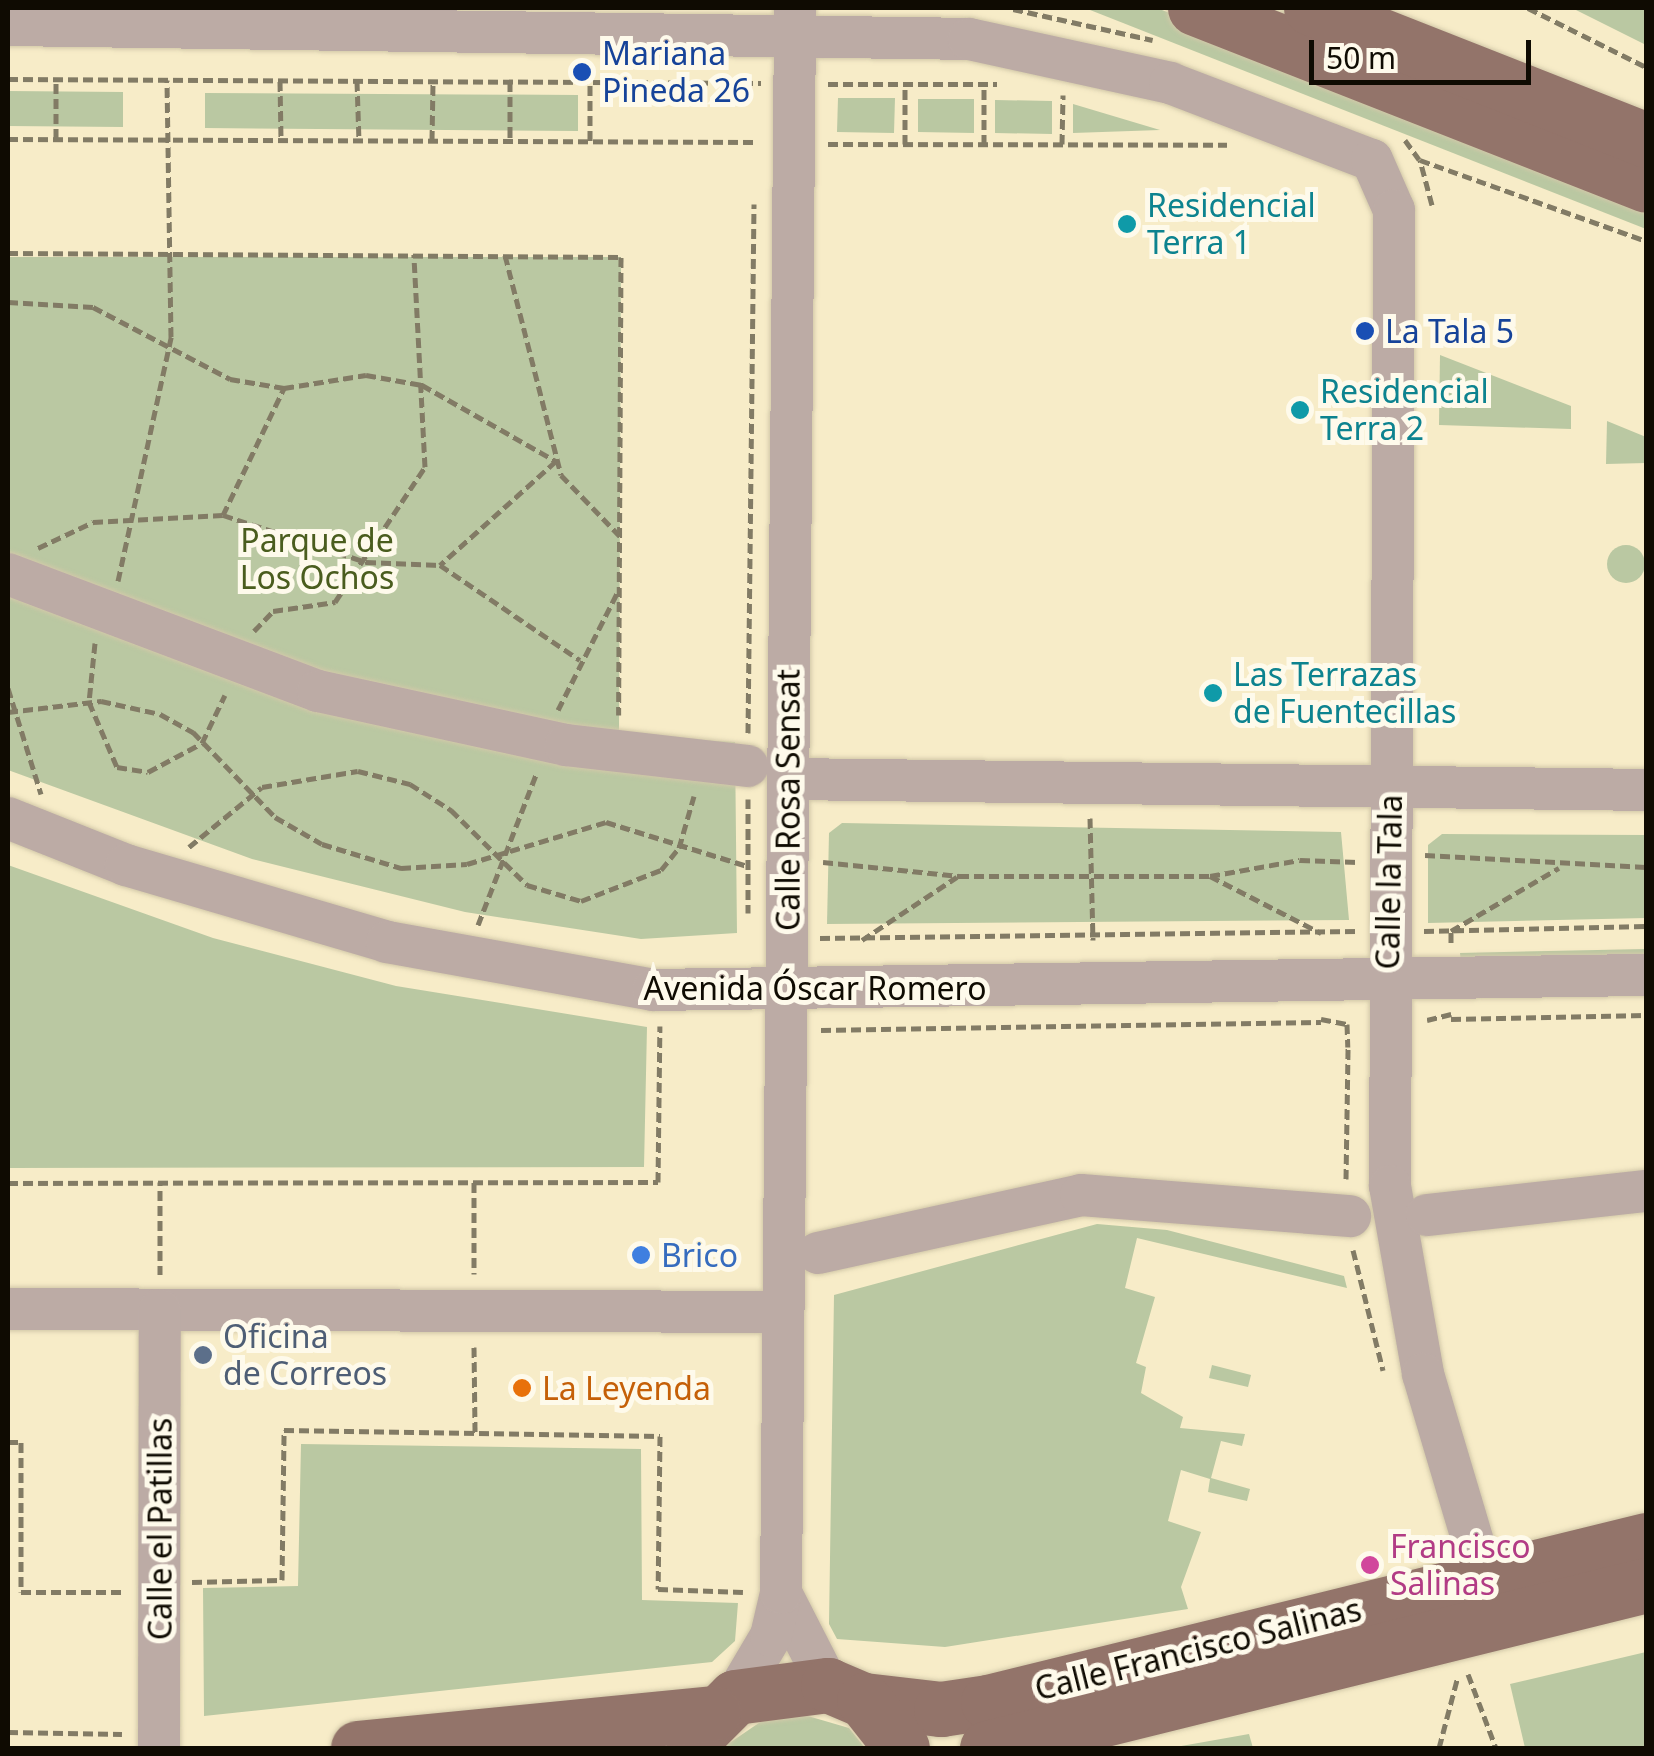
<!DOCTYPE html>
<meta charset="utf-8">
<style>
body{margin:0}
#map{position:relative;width:1654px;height:1756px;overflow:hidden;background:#f7ecc8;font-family:"Noto Sans",sans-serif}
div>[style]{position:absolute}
.green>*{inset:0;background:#bac8a2}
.round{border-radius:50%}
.path>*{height:5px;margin-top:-2.5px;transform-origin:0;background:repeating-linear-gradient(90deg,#827b65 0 10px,transparent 0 15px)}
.roads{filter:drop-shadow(0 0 2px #d2c8a8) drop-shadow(0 0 2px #d2c8a8)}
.minor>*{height:42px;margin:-21px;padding:0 21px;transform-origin:21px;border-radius:21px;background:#bcaba5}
.major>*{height:55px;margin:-27.5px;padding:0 27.5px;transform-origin:27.5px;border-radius:27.5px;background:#93746a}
.dots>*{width:28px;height:28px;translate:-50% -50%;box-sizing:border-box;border:5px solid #fefaeb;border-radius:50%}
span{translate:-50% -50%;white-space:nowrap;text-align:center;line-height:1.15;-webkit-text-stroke:10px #fefaeb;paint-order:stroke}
.transit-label{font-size:32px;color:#164399}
.left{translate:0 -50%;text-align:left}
.culture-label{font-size:32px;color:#0d838f}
.park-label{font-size:32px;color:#4a5d1e}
.street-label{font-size:32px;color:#0f0b02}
.shop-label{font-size:32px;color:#366cbe}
.service-label{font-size:32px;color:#4e5e75}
.food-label{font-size:32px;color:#c56008}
.hotel-label{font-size:32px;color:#b23c85}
.frame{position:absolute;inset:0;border:10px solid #0f0b02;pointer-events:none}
.scale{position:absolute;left:1309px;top:40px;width:222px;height:45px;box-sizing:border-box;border:5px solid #0f0b02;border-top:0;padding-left:12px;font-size:30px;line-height:35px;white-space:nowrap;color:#0f0b02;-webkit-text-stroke:8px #fefaeb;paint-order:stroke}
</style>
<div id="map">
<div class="green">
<i style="clip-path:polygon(1085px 8px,1157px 8px,1646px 201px,1646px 229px)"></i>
<i style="clip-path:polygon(1572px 8px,1646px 8px,1646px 45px)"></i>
<i style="clip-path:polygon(8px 91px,123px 92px,123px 127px,8px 126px)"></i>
<i style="clip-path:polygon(205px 93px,578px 95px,578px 131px,205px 128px)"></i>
<i style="clip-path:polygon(838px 98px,895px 98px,894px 133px,837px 132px)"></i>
<i style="clip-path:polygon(918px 99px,974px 99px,974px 133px,918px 132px)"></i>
<i style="clip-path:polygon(995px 100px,1052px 101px,1052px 134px,995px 133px)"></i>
<i style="clip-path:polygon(1073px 104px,1160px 130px,1073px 133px)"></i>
<i style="clip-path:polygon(8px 257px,621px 257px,619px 736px,735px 742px,737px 933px,641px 939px,465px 912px,252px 859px,8px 770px)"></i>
<i style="clip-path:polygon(1440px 355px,1571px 406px,1571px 429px,1439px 425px)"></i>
<i style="clip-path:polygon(1607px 421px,1646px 437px,1646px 463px,1606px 464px)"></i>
<i class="round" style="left:1607px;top:545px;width:38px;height:38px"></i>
<i style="clip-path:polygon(842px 823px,1341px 832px,1349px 920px,827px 924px,829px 833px)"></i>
<i style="clip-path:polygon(1442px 834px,1646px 835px,1646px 918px,1428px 923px,1428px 845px)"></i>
<i style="clip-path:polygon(8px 865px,213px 938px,396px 986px,647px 1027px,644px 1167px,8px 1168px)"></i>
<i style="clip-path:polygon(1646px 949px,1646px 959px,1461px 963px,1460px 953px)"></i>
<i style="clip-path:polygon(1097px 1224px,1167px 1230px,1344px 1276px,1347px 1288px,1137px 1238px,1125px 1288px,1155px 1297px,1136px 1363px,1146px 1367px,1141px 1393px,1183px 1417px,1180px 1428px,1245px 1434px,1242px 1446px,1221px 1441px,1211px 1478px,1250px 1489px,1247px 1501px,1208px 1492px,1210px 1479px,1181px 1470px,1168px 1521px,1201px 1532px,1181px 1587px,1188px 1609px,945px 1647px,837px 1639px,829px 1624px,834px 1295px)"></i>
<i style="clip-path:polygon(1212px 1365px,1251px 1375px,1248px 1387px,1209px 1378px)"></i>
<i style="clip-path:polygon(301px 1444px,641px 1449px,642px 1600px,738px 1603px,735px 1641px,712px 1662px,204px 1716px,203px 1588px,298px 1586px)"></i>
<i style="clip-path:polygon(1646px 1652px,1646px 1748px,1525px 1748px,1510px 1684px)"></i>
<i style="clip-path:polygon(801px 1714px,849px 1728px,865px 1748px,722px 1748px,769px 1716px)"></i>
<i style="clip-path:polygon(1249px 1734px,1253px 1748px,1170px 1748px)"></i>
</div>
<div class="path">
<i style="left:1528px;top:8px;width:132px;rotate:26.6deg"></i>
<i style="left:1013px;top:9px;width:143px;rotate:12.5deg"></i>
<i style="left:8px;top:79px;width:753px;rotate:0.3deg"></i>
<i style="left:280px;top:81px;width:59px;rotate:89deg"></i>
<i style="left:357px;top:81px;width:59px;rotate:88.1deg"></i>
<i style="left:510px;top:82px;width:57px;rotate:90deg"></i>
<i style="left:828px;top:84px;width:169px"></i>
<i style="left:8px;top:139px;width:747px;rotate:0.23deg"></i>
<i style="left:56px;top:139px;width:60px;rotate:-90deg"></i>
<i style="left:432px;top:140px;width:59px;rotate:-89deg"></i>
<i style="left:1405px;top:140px;width:24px;rotate:54deg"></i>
<i style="left:590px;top:141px;width:59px;rotate:-90deg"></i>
<i style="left:828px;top:144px;width:399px;rotate:0.1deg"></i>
<i style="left:905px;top:144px;width:59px;rotate:-90deg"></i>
<i style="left:984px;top:144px;width:60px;rotate:-90deg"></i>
<i style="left:1062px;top:144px;width:49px;rotate:-88.8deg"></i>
<i style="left:1432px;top:205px;width:47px;rotate:-104.9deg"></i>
<i style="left:1420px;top:160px;width:240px;rotate:19.7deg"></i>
<i style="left:8px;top:253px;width:613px;rotate:0.37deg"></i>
<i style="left:621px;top:257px;width:458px;rotate:90.3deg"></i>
<i style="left:505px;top:255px;width:227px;rotate:75.7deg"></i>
<i style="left:561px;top:475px;width:85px;rotate:46deg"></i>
<i style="left:8px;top:302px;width:85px;rotate:3.4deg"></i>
<i style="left:93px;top:307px;width:155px;rotate:27.7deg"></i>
<i style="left:230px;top:379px;width:55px;rotate:9.5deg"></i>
<i style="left:284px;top:388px;width:83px;rotate:-9deg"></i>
<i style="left:366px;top:375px;width:57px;rotate:10.1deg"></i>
<i style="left:422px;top:385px;width:154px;rotate:29.6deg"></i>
<i style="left:556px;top:461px;width:156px;rotate:138.1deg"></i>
<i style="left:223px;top:515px;width:141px;rotate:-64.3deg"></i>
<i style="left:38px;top:548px;width:61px;rotate:-25.3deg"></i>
<i style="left:93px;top:522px;width:130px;rotate:-3.1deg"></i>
<i style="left:223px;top:515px;width:151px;rotate:18.2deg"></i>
<i style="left:366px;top:562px;width:74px;rotate:2.3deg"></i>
<i style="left:440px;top:565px;width:169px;rotate:34.2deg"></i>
<i style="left:118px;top:581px;width:250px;rotate:-77.7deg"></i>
<i style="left:171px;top:337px;width:257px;rotate:-90.9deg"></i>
<i style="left:254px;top:631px;width:28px;rotate:-46deg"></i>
<i style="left:273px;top:611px;width:63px;rotate:-8.3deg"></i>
<i style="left:335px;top:602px;width:162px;rotate:-56.3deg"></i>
<i style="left:425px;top:467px;width:213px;rotate:-93deg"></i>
<i style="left:95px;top:643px;width:59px;rotate:95.8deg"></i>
<i style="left:89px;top:702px;width:71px;rotate:66.7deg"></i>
<i style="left:117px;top:767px;width:31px;rotate:9deg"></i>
<i style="left:148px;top:772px;width:61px;rotate:-28.2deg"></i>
<i style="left:202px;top:743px;width:53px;rotate:-64.4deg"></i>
<i style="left:8px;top:688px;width:111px;rotate:72.7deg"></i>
<i style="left:558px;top:710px;width:133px;rotate:-63.2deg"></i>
<i style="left:8px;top:712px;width:94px;rotate:-6.7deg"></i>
<i style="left:101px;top:701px;width:60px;rotate:12.4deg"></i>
<i style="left:160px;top:714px;width:38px;rotate:29deg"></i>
<i style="left:193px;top:732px;width:118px;rotate:46deg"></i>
<i style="left:275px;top:817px;width:54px;rotate:29.9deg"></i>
<i style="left:322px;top:844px;width:83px;rotate:16.9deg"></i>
<i style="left:401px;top:868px;width:66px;rotate:-3.5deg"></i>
<i style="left:467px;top:864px;width:145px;rotate:-16.8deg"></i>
<i style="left:606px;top:822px;width:148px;rotate:17.3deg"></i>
<i style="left:748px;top:733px;width:529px;rotate:-89.35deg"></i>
<i style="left:748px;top:799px;width:114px;rotate:90deg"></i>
<i style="left:1090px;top:818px;width:122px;rotate:88.6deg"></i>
<i style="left:189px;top:847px;width:94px;rotate:-39.4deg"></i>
<i style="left:262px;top:787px;width:97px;rotate:-9.5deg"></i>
<i style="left:358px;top:771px;width:54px;rotate:14deg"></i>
<i style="left:410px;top:784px;width:49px;rotate:32.4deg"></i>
<i style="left:451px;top:810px;width:107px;rotate:44.6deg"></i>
<i style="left:527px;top:885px;width:56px;rotate:16.5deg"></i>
<i style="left:581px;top:901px;width:86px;rotate:-21.2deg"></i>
<i style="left:661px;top:870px;width:28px;rotate:-51deg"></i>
<i style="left:679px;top:848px;width:54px;rotate:-73.9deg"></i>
<i style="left:1425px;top:855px;width:221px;rotate:3.1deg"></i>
<i style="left:823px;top:862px;width:137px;rotate:5.9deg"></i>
<i style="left:959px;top:876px;width:251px"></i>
<i style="left:1210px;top:876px;width:91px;rotate:-10.1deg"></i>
<i style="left:1300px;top:860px;width:58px;rotate:2deg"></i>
<i style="left:1210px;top:876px;width:125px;rotate:27.2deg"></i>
<i style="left:478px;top:925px;width:164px;rotate:-68.9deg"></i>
<i style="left:1424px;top:931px;width:222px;rotate:-1.3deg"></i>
<i style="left:820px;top:938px;width:538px;rotate:-0.75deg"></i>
<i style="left:862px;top:940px;width:114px;rotate:-33.6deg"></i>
<i style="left:1451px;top:943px;width:12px;rotate:-90deg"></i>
<i style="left:1451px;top:931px;width:125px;rotate:-30.3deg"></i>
<i style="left:1321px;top:1019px;width:26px;rotate:11deg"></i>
<i style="left:1347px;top:1024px;width:23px;rotate:88deg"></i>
<i style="left:1451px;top:1019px;width:195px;rotate:-1.2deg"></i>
<i style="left:1427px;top:1020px;width:25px;rotate:-14deg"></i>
<i style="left:821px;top:1030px;width:500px;rotate:-0.92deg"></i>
<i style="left:1346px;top:1179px;width:132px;rotate:-89.1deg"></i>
<i style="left:474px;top:1182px;width:92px;rotate:90deg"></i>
<i style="left:8px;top:1183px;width:650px;rotate:-0.09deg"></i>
<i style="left:658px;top:1182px;width:156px;rotate:-89.3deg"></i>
<i style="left:1353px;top:1250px;width:124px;rotate:76deg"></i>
<i style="left:160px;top:1275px;width:93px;rotate:-90deg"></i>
<i style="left:474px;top:1347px;width:86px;rotate:89.3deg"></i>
<i style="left:8px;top:1442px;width:13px"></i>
<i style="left:21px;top:1442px;width:150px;rotate:90deg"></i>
<i style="left:21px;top:1592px;width:104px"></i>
<i style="left:192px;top:1582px;width:90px;rotate:-1.3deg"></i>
<i style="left:282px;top:1580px;width:150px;rotate:-89.2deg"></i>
<i style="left:284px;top:1430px;width:376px;rotate:0.9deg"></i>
<i style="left:660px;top:1436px;width:153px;rotate:90.7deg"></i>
<i style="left:658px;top:1589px;width:85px;rotate:2deg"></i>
<i style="left:1468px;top:1674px;width:79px;rotate:69.3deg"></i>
<i style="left:8px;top:1732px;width:114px;rotate:1deg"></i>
<i style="left:1439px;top:1748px;width:74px;rotate:-75.2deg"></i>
</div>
<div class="roads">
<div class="minor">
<i style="left:8px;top:25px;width:961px;rotate:0.83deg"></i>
<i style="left:969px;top:39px;width:206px;rotate:12.3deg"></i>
<i style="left:1170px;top:83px;width:216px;rotate:20.9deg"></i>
<i style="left:1372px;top:160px;width:55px;rotate:66.3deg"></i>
<i style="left:1394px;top:210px;width:976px;rotate:90.23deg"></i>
<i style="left:1390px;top:1186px;width:191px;rotate:80deg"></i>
<i style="left:1423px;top:1374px;width:214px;rotate:73.4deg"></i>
<i style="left:8px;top:574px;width:331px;rotate:20.7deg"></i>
<i style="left:318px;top:691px;width:254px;rotate:12.3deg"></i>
<i style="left:566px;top:745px;width:183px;rotate:6.6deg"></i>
<i style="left:788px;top:779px;width:858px;rotate:0.73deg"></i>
<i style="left:8px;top:818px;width:127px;rotate:21.7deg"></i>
<i style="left:126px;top:865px;width:272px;rotate:16.4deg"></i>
<i style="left:387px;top:942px;width:270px;rotate:10.2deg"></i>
<i style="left:653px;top:990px;width:993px;rotate:-0.87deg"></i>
<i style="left:1427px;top:1215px;width:220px;rotate:-6.3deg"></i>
<i style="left:818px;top:1253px;width:269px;rotate:-12.4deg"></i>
<i style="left:1081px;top:1195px;width:270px;rotate:4.5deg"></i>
<i style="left:8px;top:1309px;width:775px;rotate:0.22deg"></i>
<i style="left:781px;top:1593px;width:103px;rotate:62.9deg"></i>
<i style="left:735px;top:1697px;width:71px;rotate:-59.5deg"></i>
<i style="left:771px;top:1636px;width:44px;rotate:-76.9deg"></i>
<i style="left:781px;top:1593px;width:1585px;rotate:-89.49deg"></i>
<i style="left:159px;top:1748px;width:438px;rotate:-89.9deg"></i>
</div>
<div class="major">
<i style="left:1195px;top:8px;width:484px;rotate:21.4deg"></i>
<i style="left:1311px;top:8px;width:360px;rotate:21.5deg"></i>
<i style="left:864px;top:1700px;width:78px;rotate:6.7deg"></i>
<i style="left:941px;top:1709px;width:48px;rotate:-8.5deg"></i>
<i style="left:988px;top:1702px;width:678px;rotate:-13.83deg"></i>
<i style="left:693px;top:1739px;width:59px;rotate:-45deg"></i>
<i style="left:735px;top:1697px;width:94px;rotate:-7.4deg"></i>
<i style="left:828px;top:1685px;width:39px;rotate:23deg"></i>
<i style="left:864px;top:1700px;width:61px;rotate:51.6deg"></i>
<i style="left:358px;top:1748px;width:357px;rotate:-5.6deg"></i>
<i style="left:987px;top:1748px;width:679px;rotate:-13.89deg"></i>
</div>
</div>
<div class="dots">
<i style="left:582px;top:72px;background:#1a4fb4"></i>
<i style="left:1127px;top:224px;background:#0f9aa8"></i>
<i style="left:1365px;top:331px;background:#1a4fb4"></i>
<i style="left:1300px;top:410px;background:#0f9aa8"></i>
<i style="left:1213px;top:693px;background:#0f9aa8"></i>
<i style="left:641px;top:1255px;background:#3f7fe0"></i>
<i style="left:203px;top:1355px;background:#5c6f8a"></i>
<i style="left:522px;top:1388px;background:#e8710a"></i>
<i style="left:1370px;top:1565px;background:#d1479c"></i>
</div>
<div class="transit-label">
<span class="left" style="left:602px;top:72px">Mariana<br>Pineda 26</span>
<span class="left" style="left:1385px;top:331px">La Tala 5</span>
</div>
<div class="culture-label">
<span class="left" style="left:1147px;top:224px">Residencial<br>Terra 1</span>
<span class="left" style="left:1320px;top:410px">Residencial<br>Terra 2</span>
<span class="left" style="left:1233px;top:693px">Las Terrazas<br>de Fuentecillas</span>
</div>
<div class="park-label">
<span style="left:317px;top:559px">Parque de<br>Los Ochos</span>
</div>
<div class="street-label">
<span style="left:788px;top:800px;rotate:-90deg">Calle Rosa Sensat</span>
<span style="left:1389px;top:882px;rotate:-89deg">Calle la Tala</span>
<span style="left:815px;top:988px">Avenida Óscar Romero</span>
<span style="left:160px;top:1529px;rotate:-90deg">Calle el Patillas</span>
<span style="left:1198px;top:1649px;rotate:-14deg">Calle Francisco Salinas</span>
</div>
<div class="shop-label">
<span class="left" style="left:661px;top:1255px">Brico</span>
</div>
<div class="service-label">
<span class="left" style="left:223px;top:1355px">Oficina<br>de Correos</span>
</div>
<div class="food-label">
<span class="left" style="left:542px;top:1388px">La Leyenda</span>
</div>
<div class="hotel-label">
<span class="left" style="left:1390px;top:1565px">Francisco<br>Salinas</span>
</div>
<div class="frame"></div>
<div class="scale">50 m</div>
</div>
